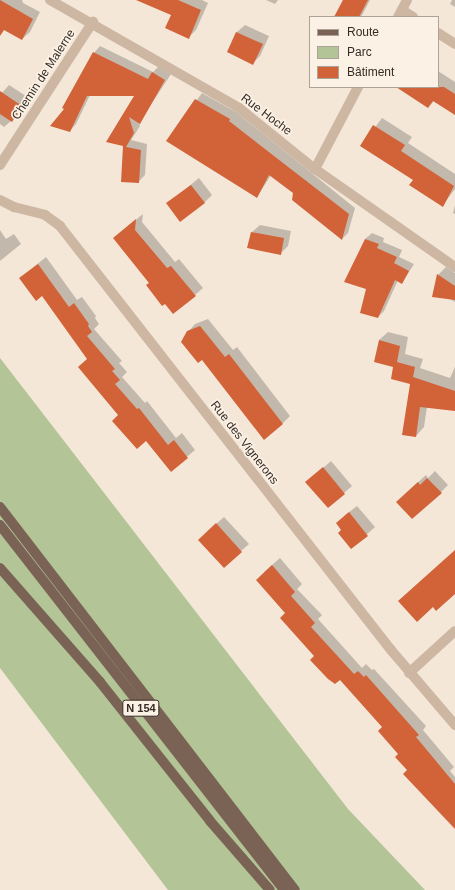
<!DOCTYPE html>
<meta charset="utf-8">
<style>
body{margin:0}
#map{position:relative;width:455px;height:890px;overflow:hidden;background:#f4e7d8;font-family:Arial,sans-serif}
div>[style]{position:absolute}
.green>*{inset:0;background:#b3c496}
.shadow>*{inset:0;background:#0003}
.building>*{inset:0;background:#d26237}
.street>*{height:10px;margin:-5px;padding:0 5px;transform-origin:5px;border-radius:5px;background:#cdb7a3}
.primary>*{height:10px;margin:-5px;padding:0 5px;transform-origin:5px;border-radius:5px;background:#7a6355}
span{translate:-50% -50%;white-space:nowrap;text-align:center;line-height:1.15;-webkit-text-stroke:3.5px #fbf1e4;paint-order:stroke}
.shield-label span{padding:1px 3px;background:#fbf1e4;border:1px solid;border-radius:3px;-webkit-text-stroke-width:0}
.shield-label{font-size:11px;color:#372c25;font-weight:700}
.street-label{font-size:12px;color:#372c25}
.legend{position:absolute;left:309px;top:16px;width:130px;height:72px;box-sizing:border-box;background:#fbf1e4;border:1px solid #ada298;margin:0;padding:5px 7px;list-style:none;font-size:12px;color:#372c25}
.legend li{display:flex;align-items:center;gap:8px;height:20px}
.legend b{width:20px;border:1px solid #ada298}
</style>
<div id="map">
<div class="green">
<i style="clip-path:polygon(0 358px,348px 809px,425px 890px,168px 890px,0 668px)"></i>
</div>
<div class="shadow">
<i style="clip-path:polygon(0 0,22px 0,23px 3px,40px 12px,30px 32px,22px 39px,0 27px)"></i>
<i style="clip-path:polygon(165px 0,202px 0,208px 3px,196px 30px,188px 38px)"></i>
<i style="clip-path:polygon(266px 0,278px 0,275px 4px)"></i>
<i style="clip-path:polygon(343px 0,370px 0,361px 17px,335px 17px)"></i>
<i style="clip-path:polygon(452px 0,455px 0,455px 7px,450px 4px)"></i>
<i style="clip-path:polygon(245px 25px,269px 36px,260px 56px,253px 63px,228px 52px,237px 32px)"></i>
<i style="clip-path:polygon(100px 46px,153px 72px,159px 66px,171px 74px,139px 123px,140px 126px,131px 140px,147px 144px,145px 175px,138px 182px,124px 145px,107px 141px,135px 95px,90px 95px,76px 124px,70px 131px,65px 109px,94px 53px)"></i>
<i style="clip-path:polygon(438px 71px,455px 82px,455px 114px,434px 101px,428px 107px,399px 87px,438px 87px)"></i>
<i style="clip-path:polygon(9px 85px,29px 98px,19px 114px,4px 127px,0 124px,0 95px)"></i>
<i style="clip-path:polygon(202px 93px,236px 112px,355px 208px,348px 233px,342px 239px,294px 193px,271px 175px,257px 197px,168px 140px)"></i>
<i style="clip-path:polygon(382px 118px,412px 137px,408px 143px,455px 174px,455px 189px,442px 206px,414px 180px,361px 146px)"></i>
<i style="clip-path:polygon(199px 178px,212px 195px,204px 203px,168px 203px)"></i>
<i style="clip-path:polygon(455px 205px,455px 214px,453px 213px)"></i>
<i style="clip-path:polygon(143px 214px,142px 222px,175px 262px,179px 259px,203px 288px,195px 295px,122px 231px)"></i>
<i style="clip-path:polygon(260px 225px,291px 231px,288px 246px,280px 254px,248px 247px,252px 232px)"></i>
<i style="clip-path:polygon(0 230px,6px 239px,14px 234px,21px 244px,0 261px)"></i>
<i style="clip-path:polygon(372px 233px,384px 238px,383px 242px,402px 250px,399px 257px,414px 264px,402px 283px,398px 280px,384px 311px,378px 317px,367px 288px,365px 239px)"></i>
<i style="clip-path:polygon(46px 257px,77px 300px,82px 297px,96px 316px,95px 318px,99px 324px,94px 329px,122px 361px,119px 363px,127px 372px,122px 377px,145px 403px,147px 401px,176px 438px,182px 433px,195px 450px,171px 470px,146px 440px,119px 415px,88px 358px,42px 295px,20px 278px)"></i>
<i style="clip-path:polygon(446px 267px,455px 273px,455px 302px,450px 299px,438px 275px)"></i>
<i style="clip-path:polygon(208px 319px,233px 350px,237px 347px,290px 416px,282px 424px,188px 332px,195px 324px)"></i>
<i style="clip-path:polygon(388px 332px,408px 337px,405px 354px,423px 359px,420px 368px,450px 378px,455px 367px,455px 410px,427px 407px,424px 427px,416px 436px,411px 383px,394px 366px,379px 340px)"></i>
<i style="clip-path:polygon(331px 461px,352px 486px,344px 493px,307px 482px)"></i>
<i style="clip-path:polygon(435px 471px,448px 485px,441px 492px,405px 494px,426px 475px,428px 478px)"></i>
<i style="clip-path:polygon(357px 506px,375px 527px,352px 548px,342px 530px,344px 516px)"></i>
<i style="clip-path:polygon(224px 517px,249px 544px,241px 551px,207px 532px)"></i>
<i style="clip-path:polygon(280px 558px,302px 584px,297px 589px,322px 615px,318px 619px,362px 668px,366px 664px,372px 670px,374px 669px,426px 726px,423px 730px,454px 767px,450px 771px,455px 777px,455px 828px,399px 754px,384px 727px,340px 678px,315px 656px,286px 613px,264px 572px)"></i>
</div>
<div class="building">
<i style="clip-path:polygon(0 0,33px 19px,22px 40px,4px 30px,0 36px)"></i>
<i style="clip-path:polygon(136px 0,178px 0,201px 10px,189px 39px,165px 28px,171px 15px)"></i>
<i style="clip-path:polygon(343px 0,368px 0,359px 17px,334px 17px)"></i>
<i style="clip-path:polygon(236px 32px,263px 44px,253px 65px,227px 52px)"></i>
<i style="clip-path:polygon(93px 52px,148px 79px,152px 72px,165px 80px,140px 124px,129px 117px,134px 133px,126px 147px,141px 150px,139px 183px,121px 182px,123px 146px,106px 142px,134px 96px,87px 96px,70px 132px,50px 126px,64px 109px,62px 108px)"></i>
<i style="clip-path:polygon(396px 87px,444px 87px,455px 94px,455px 115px,433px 101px,428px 108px)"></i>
<i style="clip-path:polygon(0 91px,22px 106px,12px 122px,0 114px)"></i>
<i style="clip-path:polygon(195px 99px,230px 119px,229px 121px,349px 214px,342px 240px,292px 200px,293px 193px,269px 175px,257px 198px,166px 141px)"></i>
<i style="clip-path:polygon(373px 125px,405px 145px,401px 151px,454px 186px,443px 207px,409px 185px,413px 180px,360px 146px)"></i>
<i style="clip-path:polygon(191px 185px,205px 203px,180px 222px,166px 203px)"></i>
<i style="clip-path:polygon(136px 219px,135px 230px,167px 268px,171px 266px,196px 296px,173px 314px,165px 304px,162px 306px,146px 285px,149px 283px,113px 238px)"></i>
<i style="clip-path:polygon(251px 232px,284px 238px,281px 255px,247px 248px)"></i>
<i style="clip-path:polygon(365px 239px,379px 244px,377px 248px,397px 257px,394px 263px,409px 271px,402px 284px,395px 280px,378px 318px,360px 313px,366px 289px,344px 282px)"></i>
<i style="clip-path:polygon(38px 264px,69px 307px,74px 303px,89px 324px,88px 326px,92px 332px,87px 336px,115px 369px,112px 371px,120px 380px,115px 384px,137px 409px,139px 408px,168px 445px,174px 440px,188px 458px,171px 472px,146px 441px,137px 449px,112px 421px,118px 415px,78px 367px,87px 359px,42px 296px,36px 301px,19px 278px)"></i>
<i style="clip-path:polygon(437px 274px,455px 286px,455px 300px,432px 297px)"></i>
<i style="clip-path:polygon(200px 326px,225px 357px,229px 354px,283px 424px,264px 440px,202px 360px,198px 363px,181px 342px,187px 331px)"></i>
<i style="clip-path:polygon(379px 340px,400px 346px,397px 362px,415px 367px,413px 377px,455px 391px,455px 411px,420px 407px,416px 437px,402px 435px,410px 384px,391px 379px,393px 367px,374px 362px)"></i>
<i style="clip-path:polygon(323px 467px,345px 494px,328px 508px,305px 482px)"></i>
<i style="clip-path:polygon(427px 478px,442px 493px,412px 519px,396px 502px,418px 482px,420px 485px)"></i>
<i style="clip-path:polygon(349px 512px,368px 536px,351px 549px,338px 533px,341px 530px,336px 523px)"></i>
<i style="clip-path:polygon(216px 523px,242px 552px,224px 568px,198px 540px)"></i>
<i style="clip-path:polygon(455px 550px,455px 594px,436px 611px,433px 607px,417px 622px,398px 601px)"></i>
<i style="clip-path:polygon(272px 565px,295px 592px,291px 596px,315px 623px,311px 627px,354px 674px,358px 671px,364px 677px,366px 675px,419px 735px,416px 737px,455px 784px,455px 829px,403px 774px,407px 770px,395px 757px,398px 754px,378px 731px,382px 727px,340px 680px,335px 684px,328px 679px,310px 660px,314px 656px,280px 618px,285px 613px,256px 580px)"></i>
</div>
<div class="street">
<i style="left:50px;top:0;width:218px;rotate:29.7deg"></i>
<i style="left:239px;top:108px;width:97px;rotate:38.8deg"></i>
<i style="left:315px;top:169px;width:171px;rotate:35deg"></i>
<i style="left:402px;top:10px;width:13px;rotate:32deg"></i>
<i style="left:398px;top:17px;width:19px;rotate:-62deg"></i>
<i style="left:438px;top:33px;width:20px;rotate:33deg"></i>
<i style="left:0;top:165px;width:171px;rotate:-57deg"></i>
<i style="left:315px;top:169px;width:93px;rotate:-62.3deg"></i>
<i style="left:0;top:200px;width:16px;rotate:27deg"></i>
<i style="left:14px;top:207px;width:32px;rotate:14deg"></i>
<i style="left:45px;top:215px;width:19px;rotate:36deg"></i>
<i style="left:60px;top:226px;width:538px;rotate:52.02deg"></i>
<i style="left:391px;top:650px;width:99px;rotate:49.5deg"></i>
<i style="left:409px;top:673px;width:62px;rotate:-42.4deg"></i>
</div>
<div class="primary">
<i style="left:0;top:507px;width:483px;rotate:52.4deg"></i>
<i style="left:0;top:525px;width:462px;rotate:52.1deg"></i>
<i style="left:0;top:568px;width:152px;rotate:48.7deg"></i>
<i style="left:100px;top:682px;width:177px;rotate:51.6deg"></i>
<i style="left:210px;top:821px;width:91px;rotate:49deg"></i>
</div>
<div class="shield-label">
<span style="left:141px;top:708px">N 154</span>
</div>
<div class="street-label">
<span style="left:44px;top:75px;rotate:-57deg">Chemin de Malerne</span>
<span style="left:266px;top:115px;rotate:37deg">Rue Hoche</span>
<span style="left:244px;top:443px;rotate:52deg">Rue des Vignerons</span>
</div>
<ul class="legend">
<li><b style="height:5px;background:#7a6355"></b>Route</li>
<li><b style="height:11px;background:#b3c496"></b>Parc</li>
<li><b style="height:11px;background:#d26237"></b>Bâtiment</li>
</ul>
</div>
